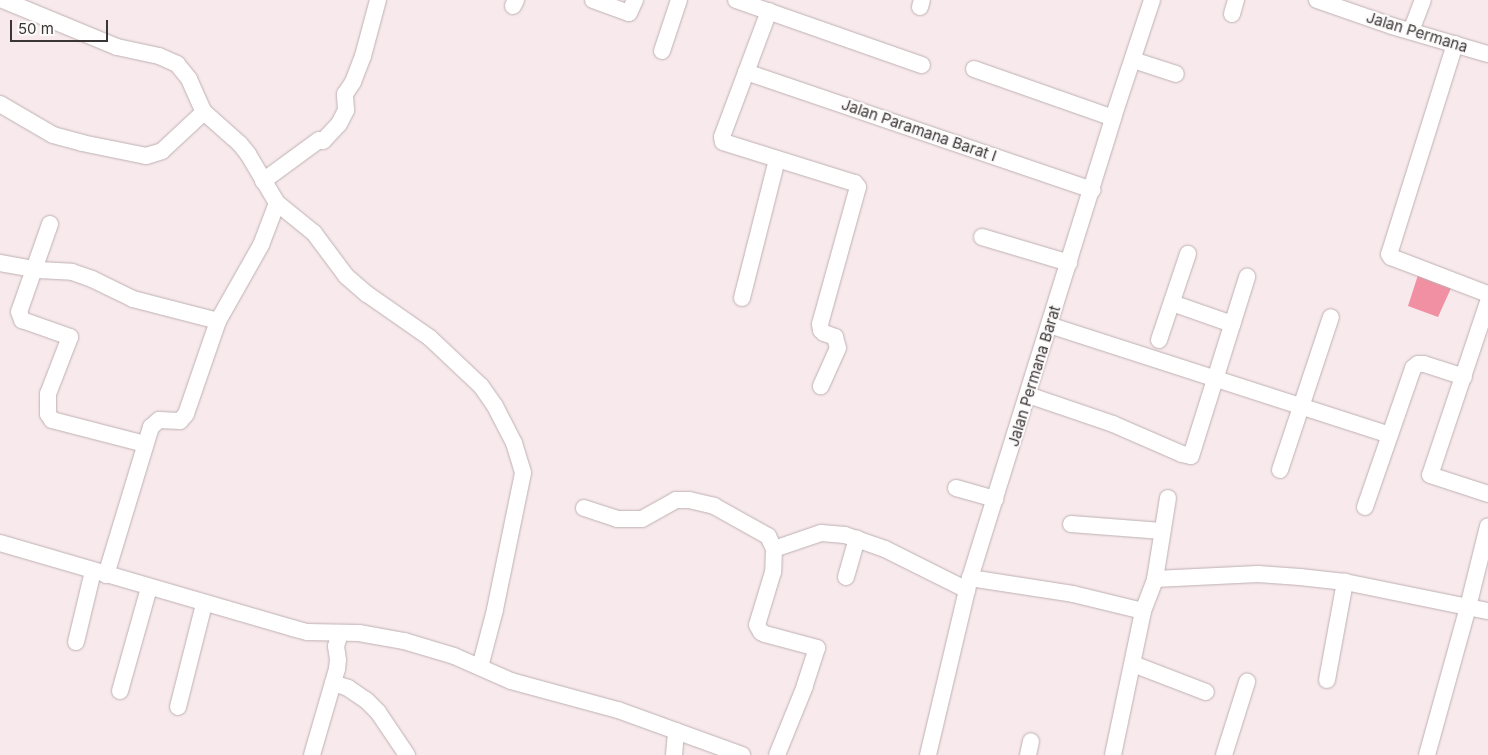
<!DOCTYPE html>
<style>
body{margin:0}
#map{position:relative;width:1488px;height:755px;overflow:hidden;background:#f8eaec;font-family:Inter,sans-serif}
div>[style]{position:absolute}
.water>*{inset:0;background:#f190a2}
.roads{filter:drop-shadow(0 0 1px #beb0b2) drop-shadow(0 0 1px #beb0b2)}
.minor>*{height:16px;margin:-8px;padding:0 8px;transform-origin:8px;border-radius:8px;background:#fff}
span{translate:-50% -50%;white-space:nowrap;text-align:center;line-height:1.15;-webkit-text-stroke:4px #fdfafb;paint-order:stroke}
.street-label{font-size:15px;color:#3b3636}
.scale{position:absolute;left:10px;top:20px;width:98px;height:22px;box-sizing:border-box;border:2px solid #3b3636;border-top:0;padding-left:6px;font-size:15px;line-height:18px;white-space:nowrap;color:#3b3636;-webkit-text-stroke:4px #fdfafb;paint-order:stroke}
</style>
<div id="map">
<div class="water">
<i style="clip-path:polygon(1418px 275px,1452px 286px,1438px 317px,1408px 306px)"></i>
</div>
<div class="roads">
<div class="minor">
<i style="left:3px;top:0;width:123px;rotate:22.4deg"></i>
<i style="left:117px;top:47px;width:43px;rotate:12.1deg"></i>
<i style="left:159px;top:56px;width:20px;rotate:24deg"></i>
<i style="left:177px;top:64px;width:19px;rotate:51deg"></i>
<i style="left:189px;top:79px;width:36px;rotate:66deg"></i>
<i style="left:204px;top:112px;width:48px;rotate:41.6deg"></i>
<i style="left:240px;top:144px;width:13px;rotate:51deg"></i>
<i style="left:248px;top:154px;width:57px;rotate:59.4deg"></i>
<i style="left:277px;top:203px;width:48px;rotate:39deg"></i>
<i style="left:314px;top:233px;width:54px;rotate:53.3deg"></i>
<i style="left:346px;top:276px;width:28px;rotate:41deg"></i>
<i style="left:367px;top:294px;width:77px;rotate:34.9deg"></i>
<i style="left:430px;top:338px;width:70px;rotate:43.3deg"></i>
<i style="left:481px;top:386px;width:24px;rotate:55deg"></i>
<i style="left:495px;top:406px;width:42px;rotate:62.8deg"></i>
<i style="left:514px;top:443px;width:31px;rotate:73deg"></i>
<i style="left:523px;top:473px;width:140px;rotate:101.6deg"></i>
<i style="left:495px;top:610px;width:59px;rotate:104.7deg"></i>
<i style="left:593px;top:0;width:38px;rotate:20deg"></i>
<i style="left:629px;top:13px;width:14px;rotate:-65deg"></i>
<i style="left:736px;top:0;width:197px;rotate:19.3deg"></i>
<i style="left:1317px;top:0;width:79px;rotate:19.1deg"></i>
<i style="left:1392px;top:26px;width:100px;rotate:16.3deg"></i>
<i style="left:513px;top:6px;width:7px;rotate:-63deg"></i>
<i style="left:920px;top:7px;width:7px;rotate:-74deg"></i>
<i style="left:769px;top:11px;width:134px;rotate:110.5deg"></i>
<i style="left:722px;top:137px;width:5px;rotate:79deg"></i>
<i style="left:723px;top:142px;width:138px;rotate:17.3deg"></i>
<i style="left:855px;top:183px;width:5px;rotate:53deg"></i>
<i style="left:858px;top:187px;width:142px;rotate:105.5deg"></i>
<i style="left:820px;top:324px;width:6px;rotate:81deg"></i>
<i style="left:821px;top:330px;width:4px;rotate:45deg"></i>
<i style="left:824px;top:333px;width:12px;rotate:20deg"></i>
<i style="left:835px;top:337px;width:11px;rotate:75deg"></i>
<i style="left:838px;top:348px;width:42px;rotate:114.1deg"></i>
<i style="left:1232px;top:14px;width:15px;rotate:-74deg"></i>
<i style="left:1411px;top:31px;width:33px;rotate:-69deg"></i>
<i style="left:1455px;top:44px;width:220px;rotate:107.4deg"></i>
<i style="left:1389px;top:254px;width:4px;rotate:56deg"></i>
<i style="left:1391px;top:257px;width:104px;rotate:20.9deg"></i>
<i style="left:662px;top:51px;width:54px;rotate:-71.6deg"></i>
<i style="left:1133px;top:60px;width:45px;rotate:18deg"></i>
<i style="left:974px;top:69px;width:147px;rotate:19.4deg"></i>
<i style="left:746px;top:72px;width:366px;rotate:18.8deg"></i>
<i style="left:0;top:104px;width:61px;rotate:30.3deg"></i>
<i style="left:53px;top:135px;width:30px;rotate:15deg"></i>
<i style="left:82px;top:143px;width:65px;rotate:11.5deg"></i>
<i style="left:146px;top:156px;width:17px;rotate:-17deg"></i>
<i style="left:162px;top:151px;width:57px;rotate:-42.9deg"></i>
<i style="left:263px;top:181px;width:69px;rotate:-36.2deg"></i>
<i style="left:319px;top:140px;width:4px;rotate:14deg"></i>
<i style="left:323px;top:141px;width:23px;rotate:-47deg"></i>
<i style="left:339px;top:124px;width:16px;rotate:-63deg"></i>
<i style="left:346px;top:110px;width:16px;rotate:-94deg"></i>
<i style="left:345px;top:94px;width:14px;rotate:-56deg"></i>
<i style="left:353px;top:82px;width:28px;rotate:-69deg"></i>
<i style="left:363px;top:56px;width:58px;rotate:-75deg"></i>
<i style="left:50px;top:224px;width:93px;rotate:109.4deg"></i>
<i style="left:19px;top:312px;width:9px;rotate:69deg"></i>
<i style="left:22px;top:320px;width:51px;rotate:19.5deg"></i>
<i style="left:70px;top:337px;width:61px;rotate:111.1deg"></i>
<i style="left:48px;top:394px;width:20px;rotate:90deg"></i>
<i style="left:48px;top:414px;width:7px;rotate:56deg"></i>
<i style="left:52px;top:420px;width:96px;rotate:14.5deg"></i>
<i style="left:982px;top:237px;width:91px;rotate:16.6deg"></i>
<i style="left:0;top:263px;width:39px;rotate:10deg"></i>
<i style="left:38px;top:270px;width:34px;rotate:3deg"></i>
<i style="left:72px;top:272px;width:21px;rotate:19deg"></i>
<i style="left:92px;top:279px;width:46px;rotate:26deg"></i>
<i style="left:133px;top:299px;width:88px;rotate:14.5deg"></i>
<i style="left:742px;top:298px;width:142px;rotate:-75.8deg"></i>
<i style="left:1488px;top:302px;width:182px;rotate:108.5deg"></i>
<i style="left:1430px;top:475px;width:61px;rotate:18.1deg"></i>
<i style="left:1172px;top:303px;width:64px;rotate:19.3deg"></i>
<i style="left:1049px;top:325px;width:357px;rotate:17.9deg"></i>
<i style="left:1159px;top:340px;width:91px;rotate:-71.4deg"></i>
<i style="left:1028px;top:395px;width:90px;rotate:18.8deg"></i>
<i style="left:1113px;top:424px;width:75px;rotate:23.5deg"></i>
<i style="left:1182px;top:454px;width:9px;rotate:13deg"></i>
<i style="left:1191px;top:456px;width:188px;rotate:-72.6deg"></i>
<i style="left:1280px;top:470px;width:161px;rotate:-71.6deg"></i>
<i style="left:956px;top:488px;width:41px;rotate:15.8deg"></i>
<i style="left:1365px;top:507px;width:147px;rotate:-70.9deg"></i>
<i style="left:1413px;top:368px;width:6px;rotate:-39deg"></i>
<i style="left:1418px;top:364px;width:6px"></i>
<i style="left:1424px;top:364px;width:42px;rotate:18deg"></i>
<i style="left:584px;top:508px;width:35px;rotate:18deg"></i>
<i style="left:617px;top:519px;width:25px"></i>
<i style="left:642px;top:519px;width:39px;rotate:-29deg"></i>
<i style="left:676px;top:500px;width:13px"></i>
<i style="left:689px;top:500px;width:26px;rotate:13deg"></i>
<i style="left:714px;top:506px;width:62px;rotate:29.1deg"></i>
<i style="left:768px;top:536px;width:14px;rotate:65deg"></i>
<i style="left:774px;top:549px;width:23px;rotate:92deg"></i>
<i style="left:773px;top:572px;width:55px;rotate:106.8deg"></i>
<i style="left:757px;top:625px;width:8px;rotate:60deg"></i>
<i style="left:761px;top:632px;width:4px;rotate:27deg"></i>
<i style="left:765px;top:634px;width:54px;rotate:15.1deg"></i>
<i style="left:817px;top:648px;width:40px;rotate:108deg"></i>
<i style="left:805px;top:686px;width:74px;rotate:112.1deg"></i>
<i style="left:1071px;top:524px;width:91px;rotate:4.4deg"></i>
<i style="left:0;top:543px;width:304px;rotate:16.2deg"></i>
<i style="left:292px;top:628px;width:16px;rotate:15deg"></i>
<i style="left:307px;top:632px;width:52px;rotate:1.1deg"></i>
<i style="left:359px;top:633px;width:46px;rotate:10.1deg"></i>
<i style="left:404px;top:641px;width:52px;rotate:16.7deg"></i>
<i style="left:454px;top:656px;width:62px;rotate:23.7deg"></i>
<i style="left:511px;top:681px;width:111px;rotate:15.2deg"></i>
<i style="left:618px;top:710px;width:132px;rotate:19.9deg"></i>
<i style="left:774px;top:549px;width:50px;rotate:-18.8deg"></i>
<i style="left:821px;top:533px;width:24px;rotate:5deg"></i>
<i style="left:845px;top:535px;width:42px;rotate:19.3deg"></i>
<i style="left:885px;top:549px;width:92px;rotate:26.6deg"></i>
<i style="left:106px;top:575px;width:155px;rotate:-73.1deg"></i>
<i style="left:151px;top:427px;width:11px;rotate:-41deg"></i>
<i style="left:159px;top:420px;width:21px;rotate:3deg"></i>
<i style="left:180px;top:421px;width:9px;rotate:-49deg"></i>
<i style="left:186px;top:414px;width:98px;rotate:-71deg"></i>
<i style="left:218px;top:321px;width:87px;rotate:-60.5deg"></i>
<i style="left:261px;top:245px;width:45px;rotate:-69.1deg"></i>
<i style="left:846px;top:577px;width:40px;rotate:-74deg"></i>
<i style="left:970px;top:578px;width:104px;rotate:8.8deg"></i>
<i style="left:1073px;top:594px;width:72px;rotate:13.7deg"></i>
<i style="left:1155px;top:579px;width:103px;rotate:-2.8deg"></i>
<i style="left:1258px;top:574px;width:42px;rotate:4.1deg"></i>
<i style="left:1300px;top:577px;width:45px;rotate:6.3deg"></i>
<i style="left:1345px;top:582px;width:146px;rotate:11.5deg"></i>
<i style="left:76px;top:642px;width:73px;rotate:-76.5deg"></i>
<i style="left:1133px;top:664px;width:78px;rotate:21deg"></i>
<i style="left:1327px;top:680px;width:100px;rotate:-79.6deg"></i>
<i style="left:333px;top:683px;width:16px;rotate:18deg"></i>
<i style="left:348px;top:688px;width:22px;rotate:34deg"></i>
<i style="left:366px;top:700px;width:17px;rotate:45deg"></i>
<i style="left:378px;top:712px;width:52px;rotate:56deg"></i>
<i style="left:120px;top:691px;width:107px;rotate:-74.3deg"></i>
<i style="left:178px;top:707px;width:106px;rotate:-75.8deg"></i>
<i style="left:312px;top:755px;width:90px;rotate:-73.8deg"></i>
<i style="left:337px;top:669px;width:9px;rotate:-84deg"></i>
<i style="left:338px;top:660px;width:14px;rotate:-98deg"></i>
<i style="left:336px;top:646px;width:13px;rotate:-72deg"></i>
<i style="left:674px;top:755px;width:24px;rotate:-85deg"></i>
<i style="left:928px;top:755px;width:182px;rotate:-76.7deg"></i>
<i style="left:970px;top:578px;width:482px;rotate:-72.7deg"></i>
<i style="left:1113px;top:118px;width:124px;rotate:-71.7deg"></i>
<i style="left:1028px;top:755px;width:14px;rotate:-78deg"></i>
<i style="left:1113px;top:755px;width:147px;rotate:-78.2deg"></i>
<i style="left:1143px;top:611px;width:34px;rotate:-69deg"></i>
<i style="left:1155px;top:579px;width:82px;rotate:-80.9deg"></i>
<i style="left:1224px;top:755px;width:77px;rotate:-72.5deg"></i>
<i style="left:1427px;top:755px;width:154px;rotate:-74.5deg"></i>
<i style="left:1468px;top:607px;width:83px;rotate:-76.1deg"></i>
</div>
</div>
<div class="street-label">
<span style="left:1417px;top:32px;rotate:17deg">Jalan Permana</span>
<span style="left:919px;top:130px;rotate:19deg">Jalan Paramana Barat I</span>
<span style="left:1034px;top:376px;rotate:-73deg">Jalan Permana Barat</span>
</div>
<div class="scale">50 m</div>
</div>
